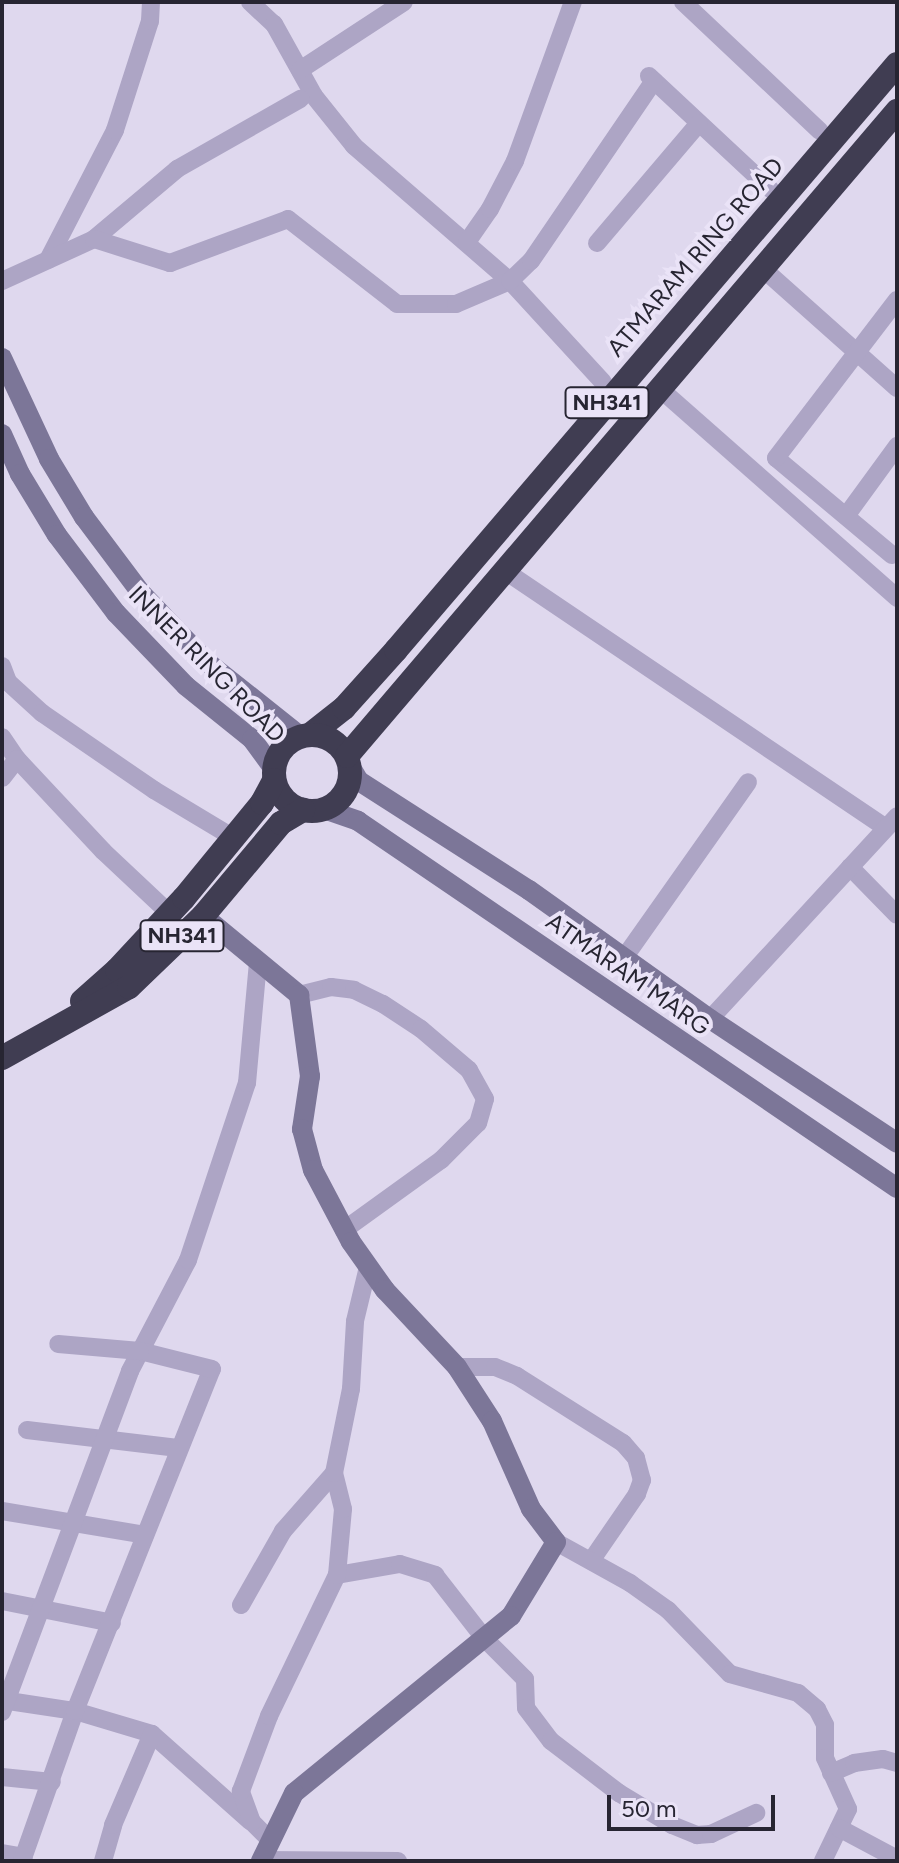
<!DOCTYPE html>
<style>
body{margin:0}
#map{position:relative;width:899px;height:1863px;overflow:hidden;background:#dfd8ee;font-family:Figtree,sans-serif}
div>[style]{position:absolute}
.street>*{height:18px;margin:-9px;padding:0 9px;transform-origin:9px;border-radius:9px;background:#ada5c5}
.secondary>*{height:20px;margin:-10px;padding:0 10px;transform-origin:10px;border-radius:10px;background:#7c7698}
.highway>*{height:24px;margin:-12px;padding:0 12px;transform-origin:12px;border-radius:12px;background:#403d52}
.highway>.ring{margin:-12px;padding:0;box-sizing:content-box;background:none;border:24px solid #403d52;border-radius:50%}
span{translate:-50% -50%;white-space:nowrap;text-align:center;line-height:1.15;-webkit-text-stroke:8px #eae3f7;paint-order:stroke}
.shield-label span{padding:2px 6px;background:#eae3f7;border:2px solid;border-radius:6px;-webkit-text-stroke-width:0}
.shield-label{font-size:22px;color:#272532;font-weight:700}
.street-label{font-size:24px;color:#272532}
.frame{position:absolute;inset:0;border:4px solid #272532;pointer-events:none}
.scale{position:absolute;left:607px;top:1795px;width:168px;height:36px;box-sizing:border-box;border:4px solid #272532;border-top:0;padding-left:10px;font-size:24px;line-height:28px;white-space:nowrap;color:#272532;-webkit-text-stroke:6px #eae3f7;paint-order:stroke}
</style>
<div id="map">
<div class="street">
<i style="left:250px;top:2px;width:33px;rotate:43deg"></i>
<i style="left:274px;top:24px;width:82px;rotate:60.9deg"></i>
<i style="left:314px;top:96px;width:64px;rotate:51.3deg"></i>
<i style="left:354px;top:146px;width:206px;rotate:40.9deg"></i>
<i style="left:510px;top:281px;width:137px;rotate:47.4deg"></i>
<i style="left:683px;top:2px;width:188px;rotate:43.3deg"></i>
<i style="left:300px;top:70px;width:124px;rotate:-33.2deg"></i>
<i style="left:649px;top:76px;width:166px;rotate:43deg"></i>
<i style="left:94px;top:239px;width:109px;rotate:-40.1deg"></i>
<i style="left:177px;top:169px;width:142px;rotate:-29.6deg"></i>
<i style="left:467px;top:242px;width:40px;rotate:-55.1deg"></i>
<i style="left:490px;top:209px;width:54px;rotate:-62.5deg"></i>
<i style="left:515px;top:161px;width:169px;rotate:-70deg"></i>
<i style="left:597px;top:243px;width:157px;rotate:-49.6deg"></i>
<i style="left:48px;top:260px;width:146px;rotate:-62.7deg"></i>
<i style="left:115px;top:130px;width:114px;rotate:-72.2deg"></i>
<i style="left:150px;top:21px;width:19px;rotate:-87deg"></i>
<i style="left:770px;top:275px;width:170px;rotate:41.7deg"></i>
<i style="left:2px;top:281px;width:101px;rotate:-24.5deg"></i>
<i style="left:94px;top:239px;width:80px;rotate:17.5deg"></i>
<i style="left:170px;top:263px;width:126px;rotate:-20.4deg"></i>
<i style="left:288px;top:219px;width:138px;rotate:37.9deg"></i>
<i style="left:397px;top:304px;width:59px"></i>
<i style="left:456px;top:304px;width:59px;rotate:-23.1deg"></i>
<i style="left:510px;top:281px;width:29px;rotate:-44deg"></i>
<i style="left:531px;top:261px;width:218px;rotate:-55.7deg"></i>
<i style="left:667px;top:395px;width:307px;rotate:41.4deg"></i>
<i style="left:846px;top:516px;width:87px;rotate:-53.9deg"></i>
<i style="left:892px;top:555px;width:151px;rotate:-140.1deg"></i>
<i style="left:776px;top:458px;width:199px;rotate:-52.6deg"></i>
<i style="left:511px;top:575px;width:452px;rotate:34deg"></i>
<i style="left:2px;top:666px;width:17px;rotate:69deg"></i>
<i style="left:8px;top:682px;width:46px;rotate:42.4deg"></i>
<i style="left:42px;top:713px;width:136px;rotate:34.5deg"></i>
<i style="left:154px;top:790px;width:93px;rotate:31deg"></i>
<i style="left:2px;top:737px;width:27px;rotate:56deg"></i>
<i style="left:17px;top:759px;width:24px;rotate:128deg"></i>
<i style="left:17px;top:759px;width:126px;rotate:46.9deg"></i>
<i style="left:103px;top:851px;width:92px;rotate:43.2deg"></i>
<i style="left:850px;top:867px;width:67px;rotate:45.6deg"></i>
<i style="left:624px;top:958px;width:215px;rotate:-54.8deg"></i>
<i style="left:299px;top:995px;width:33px;rotate:-14deg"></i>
<i style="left:331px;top:987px;width:23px;rotate:7deg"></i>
<i style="left:354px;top:990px;width:32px;rotate:26deg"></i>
<i style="left:383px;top:1004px;width:45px;rotate:33.3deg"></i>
<i style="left:421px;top:1029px;width:63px;rotate:40.5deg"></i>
<i style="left:469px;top:1070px;width:33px;rotate:61deg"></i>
<i style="left:485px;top:1099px;width:25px;rotate:106deg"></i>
<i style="left:478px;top:1123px;width:52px;rotate:135deg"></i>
<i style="left:441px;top:1160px;width:120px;rotate:144.2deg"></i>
<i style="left:710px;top:1019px;width:276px;rotate:-47.3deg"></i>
<i style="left:457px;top:1367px;width:38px"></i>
<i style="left:495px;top:1367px;width:24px;rotate:22deg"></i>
<i style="left:517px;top:1376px;width:125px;rotate:32.3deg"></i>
<i style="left:623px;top:1443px;width:20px;rotate:49deg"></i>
<i style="left:636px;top:1458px;width:23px;rotate:75deg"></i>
<i style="left:642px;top:1480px;width:15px;rotate:110deg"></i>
<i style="left:637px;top:1494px;width:81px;rotate:124.5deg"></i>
<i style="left:27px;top:1430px;width:152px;rotate:6.8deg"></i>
<i style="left:2px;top:1511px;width:145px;rotate:9.5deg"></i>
<i style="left:556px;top:1542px;width:85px;rotate:29deg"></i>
<i style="left:630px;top:1583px;width:47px;rotate:35.4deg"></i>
<i style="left:668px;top:1610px;width:89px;rotate:45.9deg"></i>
<i style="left:730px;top:1674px;width:71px;rotate:15.6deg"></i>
<i style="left:798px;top:1693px;width:25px;rotate:40deg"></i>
<i style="left:817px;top:1709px;width:18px;rotate:63deg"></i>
<i style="left:825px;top:1725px;width:33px;rotate:90deg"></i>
<i style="left:825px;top:1758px;width:56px;rotate:65.7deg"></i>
<i style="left:848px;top:1809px;width:58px;rotate:115.7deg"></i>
<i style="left:337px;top:1575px;width:64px;rotate:-9.9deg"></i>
<i style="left:400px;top:1564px;width:37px;rotate:17deg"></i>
<i style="left:435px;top:1575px;width:80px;rotate:52.1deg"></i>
<i style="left:484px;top:1638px;width:58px;rotate:45deg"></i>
<i style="left:525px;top:1679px;width:29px;rotate:88deg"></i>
<i style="left:526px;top:1708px;width:41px;rotate:52.9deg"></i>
<i style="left:551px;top:1741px;width:86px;rotate:37.4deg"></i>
<i style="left:619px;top:1793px;width:62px;rotate:31.1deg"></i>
<i style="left:672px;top:1825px;width:27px;rotate:22deg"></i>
<i style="left:697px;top:1835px;width:14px;rotate:-4deg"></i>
<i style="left:711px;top:1834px;width:50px;rotate:-25deg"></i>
<i style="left:2px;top:1601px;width:112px;rotate:11.3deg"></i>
<i style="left:241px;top:1605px;width:85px;rotate:-60.4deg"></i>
<i style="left:283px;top:1531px;width:77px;rotate:-48.7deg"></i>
<i style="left:2px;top:1700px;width:74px;rotate:8.6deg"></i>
<i style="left:75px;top:1711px;width:80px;rotate:16.6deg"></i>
<i style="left:152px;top:1734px;width:131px;rotate:41.6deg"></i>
<i style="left:2px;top:1712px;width:364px;rotate:-69.4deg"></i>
<i style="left:130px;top:1371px;width:125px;rotate:-62.4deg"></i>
<i style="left:188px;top:1260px;width:187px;rotate:-71.6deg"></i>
<i style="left:247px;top:1083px;width:122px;rotate:-84.8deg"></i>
<i style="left:831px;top:1773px;width:25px;rotate:-23deg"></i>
<i style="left:854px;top:1763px;width:29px;rotate:-8deg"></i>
<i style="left:883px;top:1759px;width:15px;rotate:16deg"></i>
<i style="left:2px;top:1777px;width:50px;rotate:5.7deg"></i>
<i style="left:839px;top:1828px;width:66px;rotate:28.1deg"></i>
<i style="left:271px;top:1841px;width:27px;rotate:-135deg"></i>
<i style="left:252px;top:1822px;width:33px;rotate:-110deg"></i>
<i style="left:241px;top:1791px;width:80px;rotate:-69.5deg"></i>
<i style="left:269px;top:1716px;width:157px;rotate:-64.3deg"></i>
<i style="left:337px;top:1575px;width:66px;rotate:-84.8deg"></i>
<i style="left:343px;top:1509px;width:37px;rotate:-104deg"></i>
<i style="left:334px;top:1473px;width:86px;rotate:-78.6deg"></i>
<i style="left:351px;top:1389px;width:68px;rotate:-86.6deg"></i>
<i style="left:355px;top:1321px;width:56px;rotate:-76.5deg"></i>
<i style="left:2px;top:1853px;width:22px;rotate:10deg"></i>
<i style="left:262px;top:1860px;width:136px;rotate:0.4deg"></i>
<i style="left:22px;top:1861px;width:159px;rotate:-70.5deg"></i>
<i style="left:75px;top:1711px;width:368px;rotate:-68.2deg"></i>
<i style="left:212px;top:1369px;width:74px;rotate:-166deg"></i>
<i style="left:140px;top:1351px;width:82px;rotate:-175.1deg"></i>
<i style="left:103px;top:1861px;width:37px;rotate:-74deg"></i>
<i style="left:113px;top:1825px;width:99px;rotate:-66.8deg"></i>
</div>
<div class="secondary">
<i style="left:2px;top:358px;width:111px;rotate:65deg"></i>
<i style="left:49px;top:459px;width:68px;rotate:58.9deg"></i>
<i style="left:84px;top:517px;width:95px;rotate:53.1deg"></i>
<i style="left:141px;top:593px;width:95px;rotate:46.3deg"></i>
<i style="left:207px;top:662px;width:119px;rotate:38.5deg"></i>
<i style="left:2px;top:434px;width:44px;rotate:65.8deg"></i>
<i style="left:20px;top:474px;width:71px;rotate:58.8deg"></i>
<i style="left:57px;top:535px;width:98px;rotate:52.9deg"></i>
<i style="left:116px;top:613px;width:101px;rotate:46.2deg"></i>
<i style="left:186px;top:686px;width:85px;rotate:38.8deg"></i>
<i style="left:252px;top:739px;width:37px;rotate:54deg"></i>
<i style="left:350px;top:766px;width:17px;rotate:59deg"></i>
<i style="left:359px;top:781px;width:202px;rotate:32.7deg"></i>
<i style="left:529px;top:890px;width:222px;rotate:35.5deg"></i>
<i style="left:710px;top:1019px;width:224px;rotate:33.5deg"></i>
<i style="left:324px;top:809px;width:36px;rotate:19deg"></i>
<i style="left:358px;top:821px;width:652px;rotate:34.25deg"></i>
<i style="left:213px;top:924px;width:112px;rotate:39.5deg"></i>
<i style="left:299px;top:995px;width:82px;rotate:82.3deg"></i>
<i style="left:310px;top:1076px;width:54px;rotate:98.6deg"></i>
<i style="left:302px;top:1129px;width:42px;rotate:75deg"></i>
<i style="left:313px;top:1170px;width:81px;rotate:62.2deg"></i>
<i style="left:351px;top:1242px;width:59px;rotate:54.7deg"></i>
<i style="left:385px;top:1290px;width:105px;rotate:46.9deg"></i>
<i style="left:457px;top:1367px;width:64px;rotate:57.1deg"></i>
<i style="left:492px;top:1421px;width:96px;rotate:66.1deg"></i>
<i style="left:531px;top:1509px;width:41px;rotate:52.9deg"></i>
<i style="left:556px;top:1542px;width:87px;rotate:121.3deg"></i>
<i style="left:511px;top:1616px;width:280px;rotate:140.8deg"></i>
<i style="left:294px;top:1793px;width:76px;rotate:115.9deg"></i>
</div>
<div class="highway">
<i style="left:311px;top:734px;width:42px;rotate:-38.2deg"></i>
<i style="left:344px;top:708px;width:78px;rotate:-48.1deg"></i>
<i style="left:396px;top:650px;width:771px;rotate:-49.47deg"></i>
<i class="ring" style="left:274px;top:735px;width:52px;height:52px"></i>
<i style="left:347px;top:756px;width:848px;rotate:-49.55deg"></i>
<i style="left:82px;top:1001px;width:47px;rotate:-41.5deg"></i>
<i style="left:117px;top:970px;width:98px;rotate:-47.1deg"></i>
<i style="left:184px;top:898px;width:123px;rotate:-50.6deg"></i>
<i style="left:262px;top:803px;width:26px;rotate:-62deg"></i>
<i style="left:2px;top:1058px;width:145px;rotate:-29.2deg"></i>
<i style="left:129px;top:987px;width:103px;rotate:-43.8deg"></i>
<i style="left:203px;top:916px;width:121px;rotate:-50deg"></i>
<i style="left:281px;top:823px;width:26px;rotate:-31deg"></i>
</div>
<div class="shield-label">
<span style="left:607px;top:403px">NH341</span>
<span style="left:182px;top:936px">NH341</span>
</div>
<div class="street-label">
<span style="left:695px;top:257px;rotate:-49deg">ATMARAM RING ROAD</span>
<span style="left:207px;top:664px;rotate:45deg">INNER RING ROAD</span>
<span style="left:628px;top:974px;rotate:35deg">ATMARAM MARG</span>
</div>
<div class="frame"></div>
<div class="scale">50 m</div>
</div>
